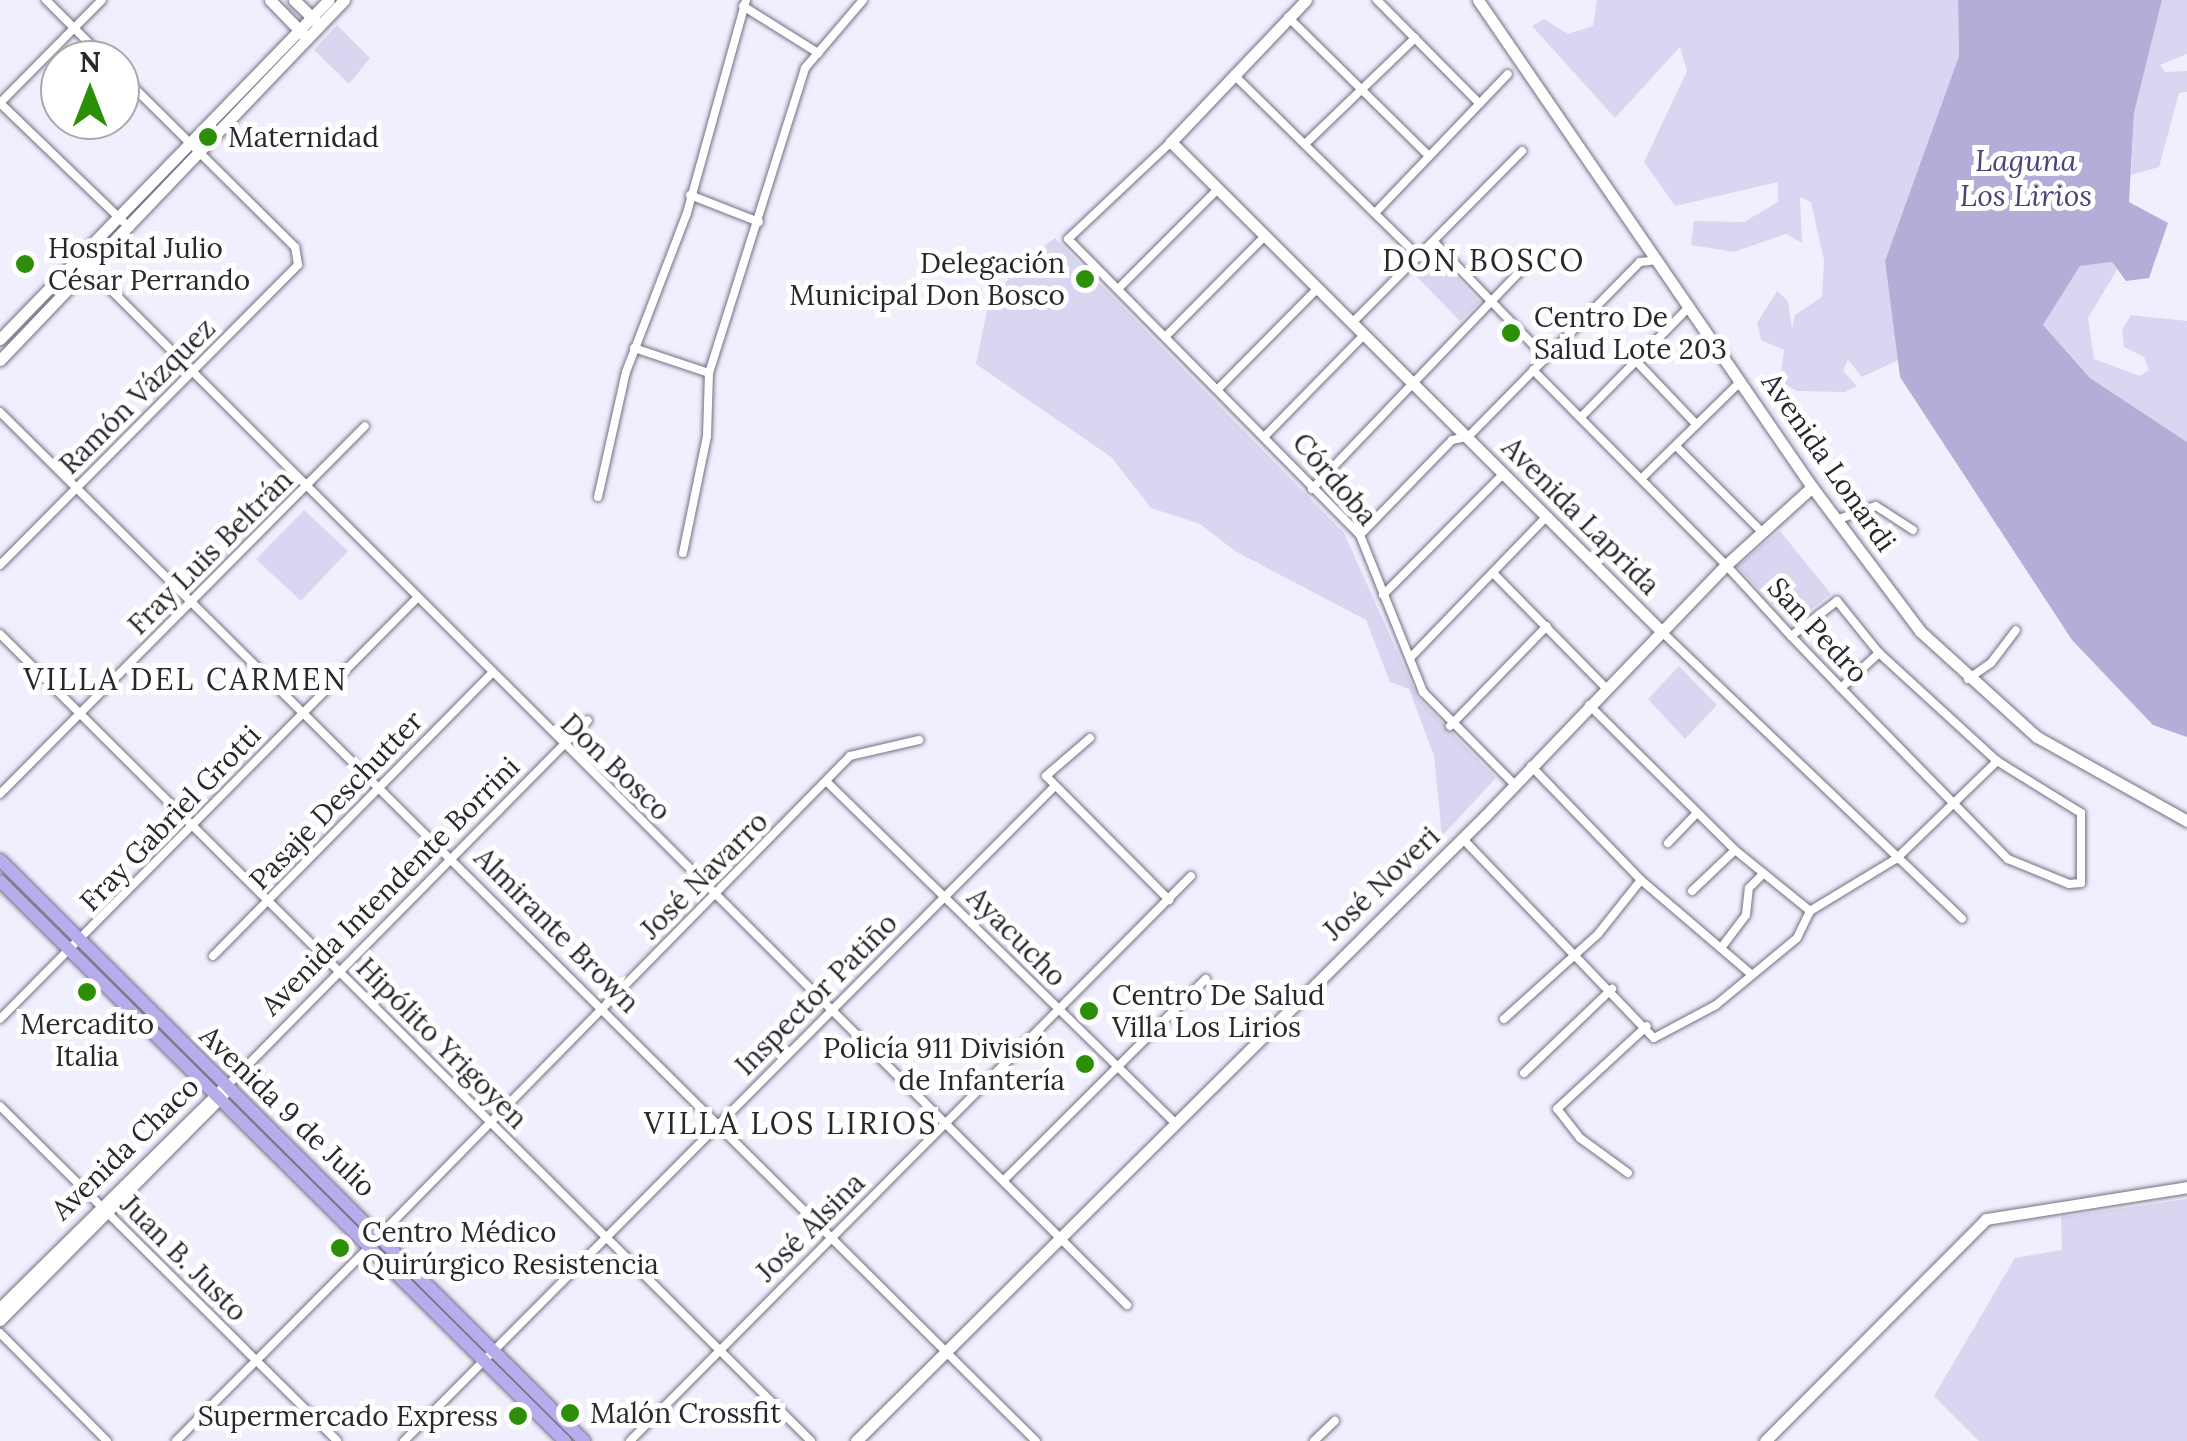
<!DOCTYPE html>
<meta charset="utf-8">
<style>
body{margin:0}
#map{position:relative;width:2187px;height:1441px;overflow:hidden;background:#f0effe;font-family:Lora,serif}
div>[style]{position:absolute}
.green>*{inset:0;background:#d9d6f1}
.water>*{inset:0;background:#b2aed7}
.roads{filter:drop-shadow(0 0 2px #727081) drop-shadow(0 0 2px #727081)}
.street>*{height:8px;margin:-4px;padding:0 4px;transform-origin:4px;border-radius:4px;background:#fff}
.secondary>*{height:11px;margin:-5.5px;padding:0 5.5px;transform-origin:5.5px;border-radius:5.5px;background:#fff}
.primary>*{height:12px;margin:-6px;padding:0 6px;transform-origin:6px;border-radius:6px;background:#b8acec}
.dots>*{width:28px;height:28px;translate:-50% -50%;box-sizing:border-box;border:5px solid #fff;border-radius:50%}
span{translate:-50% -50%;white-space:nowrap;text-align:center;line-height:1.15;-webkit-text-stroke:10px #fff;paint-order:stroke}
.poi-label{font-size:28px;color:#28272e}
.left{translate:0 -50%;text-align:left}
.right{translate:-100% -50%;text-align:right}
.street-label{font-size:28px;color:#28272e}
.water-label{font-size:30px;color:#4c4379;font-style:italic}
.neighbourhood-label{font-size:30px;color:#28272e;letter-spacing:2.5px}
.north{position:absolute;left:40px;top:40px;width:100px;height:100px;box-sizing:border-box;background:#fff;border:2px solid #a9a9ab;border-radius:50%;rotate:0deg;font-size:28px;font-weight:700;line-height:40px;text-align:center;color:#28272e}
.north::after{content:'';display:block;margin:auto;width:35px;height:45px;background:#2d8f07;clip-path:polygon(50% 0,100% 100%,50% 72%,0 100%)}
</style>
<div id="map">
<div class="green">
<i style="clip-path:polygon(1597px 0,1958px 0,1959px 56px,1885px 261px,1898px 360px,1862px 377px,1848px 360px,1843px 371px,1857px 386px,1845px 392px,1797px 391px,1780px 381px,1784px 350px,1761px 340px,1757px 323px,1777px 291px,1788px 301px,1792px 330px,1795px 315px,1822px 297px,1824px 260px,1811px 202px,1800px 197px,1802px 243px,1786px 234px,1734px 252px,1691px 245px,1694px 221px,1744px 222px,1778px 202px,1778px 182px,1675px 206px,1644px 162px,1687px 71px,1680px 47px,1615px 118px,1532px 26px,1544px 19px,1568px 34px,1593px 26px)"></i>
<i style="clip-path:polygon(2162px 0,2187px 0,2187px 54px,2160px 65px,2165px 72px,2187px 71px,2187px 92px,2179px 93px,2159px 167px,2131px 175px,2134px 113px)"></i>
<i style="clip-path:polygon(337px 25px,370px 58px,349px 84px,314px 50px)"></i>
<i style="clip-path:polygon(1055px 238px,1344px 533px,1418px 698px,1496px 778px,1442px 836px,1434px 756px,1409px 689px,1390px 682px,1366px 620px,1235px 551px,1200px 524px,1151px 508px,1111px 457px,976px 364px,988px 306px,1021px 262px)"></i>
<i style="clip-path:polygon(1435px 255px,1480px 302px,1460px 321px,1415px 275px)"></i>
<i style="clip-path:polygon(2112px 262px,2117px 270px,2088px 318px,2094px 359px,2140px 376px,2149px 370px,2144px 357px,2124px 347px,2122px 330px,2131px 315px,2187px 321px,2187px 442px,2090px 378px,2043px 325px,2080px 266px)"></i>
<i style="clip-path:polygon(304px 510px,348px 551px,301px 601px,256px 559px)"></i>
<i style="clip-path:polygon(1780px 531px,1831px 594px,1792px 624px,1737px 566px)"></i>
<i style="clip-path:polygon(1679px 666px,1717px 705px,1685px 739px,1648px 699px)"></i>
<i style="clip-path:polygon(2187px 1199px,2187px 1441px,1979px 1441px,1934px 1396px,2015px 1258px,2062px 1250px,2061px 1217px)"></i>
</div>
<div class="water">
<i style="clip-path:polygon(1958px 0,2162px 0,2134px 113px,2129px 202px,2168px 223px,2149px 278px,2126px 281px,2112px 262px,2080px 266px,2043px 325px,2090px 378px,2187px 442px,2187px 737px,2153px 725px,2072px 640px,1900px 377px,1885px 261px,1959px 56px)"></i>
</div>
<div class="roads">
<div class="street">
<i style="left:46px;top:0;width:85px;rotate:45deg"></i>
<i style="left:1377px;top:0;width:146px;rotate:45.3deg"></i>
<i style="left:743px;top:6px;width:89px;rotate:32.1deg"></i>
<i style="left:1288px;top:17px;width:198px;rotate:44.6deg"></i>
<i style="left:1234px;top:75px;width:260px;rotate:44.5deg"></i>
<i style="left:0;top:103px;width:180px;rotate:43.9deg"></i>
<i style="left:0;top:103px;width:145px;rotate:-45.3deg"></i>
<i style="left:1171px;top:142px;width:141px;rotate:136.7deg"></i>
<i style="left:1068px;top:239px;width:416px;rotate:45.4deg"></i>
<i style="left:1360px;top:535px;width:169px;rotate:68.1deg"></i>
<i style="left:1423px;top:692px;width:129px;rotate:45.3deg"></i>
<i style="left:1305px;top:144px;width:153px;rotate:-43.9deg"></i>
<i style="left:690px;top:195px;width:74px;rotate:21.4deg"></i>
<i style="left:1375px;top:213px;width:192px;rotate:-46.3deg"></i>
<i style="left:1434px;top:242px;width:157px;rotate:46deg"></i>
<i style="left:78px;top:257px;width:1483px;rotate:44.97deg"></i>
<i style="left:1118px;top:289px;width:140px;rotate:-45deg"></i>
<i style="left:1352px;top:323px;width:242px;rotate:-45.3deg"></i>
<i style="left:1166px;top:336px;width:139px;rotate:-45.3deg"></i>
<i style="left:634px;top:348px;width:79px;rotate:18.4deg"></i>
<i style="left:1636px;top:361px;width:87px;rotate:46.4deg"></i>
<i style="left:1533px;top:370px;width:274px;rotate:45.3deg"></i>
<i style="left:1726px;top:565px;width:96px;rotate:47.5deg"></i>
<i style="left:1791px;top:636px;width:72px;rotate:46.1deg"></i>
<i style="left:1841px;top:688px;width:239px;rotate:45.7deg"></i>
<i style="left:2008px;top:859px;width:66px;rotate:22.3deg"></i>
<i style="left:2069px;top:884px;width:12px;rotate:-5deg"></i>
<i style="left:2081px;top:883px;width:70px;rotate:-90deg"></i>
<i style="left:2081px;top:813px;width:99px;rotate:-148.2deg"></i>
<i style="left:1997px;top:761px;width:160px;rotate:-137.5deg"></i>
<i style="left:1879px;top:653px;width:67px;rotate:-128.9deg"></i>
<i style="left:1837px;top:601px;width:58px;rotate:142.7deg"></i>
<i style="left:1219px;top:388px;width:139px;rotate:-45.3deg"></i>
<i style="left:0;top:412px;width:1460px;rotate:44.81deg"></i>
<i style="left:1581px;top:417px;width:154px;rotate:-45.5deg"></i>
<i style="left:1266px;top:435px;width:140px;rotate:-45.6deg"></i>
<i style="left:1676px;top:446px;width:122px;rotate:45deg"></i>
<i style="left:1641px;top:479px;width:140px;rotate:-44.4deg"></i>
<i style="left:1312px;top:489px;width:315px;rotate:-46.3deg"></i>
<i style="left:598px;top:497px;width:128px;rotate:-77.4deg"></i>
<i style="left:626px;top:372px;width:170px;rotate:-69deg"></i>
<i style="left:687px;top:213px;width:221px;rotate:-74.5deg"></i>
<i style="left:1836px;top:520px;width:42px;rotate:-19.3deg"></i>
<i style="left:1876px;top:506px;width:44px;rotate:33deg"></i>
<i style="left:1360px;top:535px;width:132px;rotate:-45.9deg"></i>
<i style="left:1452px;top:440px;width:16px;rotate:-11deg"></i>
<i style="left:1468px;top:437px;width:245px;rotate:-45.5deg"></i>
<i style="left:1640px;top:262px;width:18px;rotate:-6deg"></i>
<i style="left:683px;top:553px;width:119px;rotate:-78.4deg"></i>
<i style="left:707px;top:436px;width:63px;rotate:-88.2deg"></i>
<i style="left:709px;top:373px;width:320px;rotate:-72.5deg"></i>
<i style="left:805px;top:68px;width:89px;rotate:-49.5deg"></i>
<i style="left:0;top:565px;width:423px;rotate:-45.2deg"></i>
<i style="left:298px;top:265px;width:18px;rotate:-99deg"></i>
<i style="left:295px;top:247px;width:246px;rotate:-135.3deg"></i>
<i style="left:1493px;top:573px;width:161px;rotate:45.5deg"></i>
<i style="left:1383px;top:595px;width:172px;rotate:-45.2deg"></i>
<i style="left:1662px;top:632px;width:415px;rotate:43.7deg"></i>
<i style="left:0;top:634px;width:1144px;rotate:44.86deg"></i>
<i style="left:1411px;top:657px;width:196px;rotate:-46deg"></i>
<i style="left:1968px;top:679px;width:28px;rotate:-35deg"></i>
<i style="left:1991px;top:663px;width:41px;rotate:-52.9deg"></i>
<i style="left:1841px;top:688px;width:52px;rotate:-42.6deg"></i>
<i style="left:1589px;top:705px;width:206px;rotate:44.8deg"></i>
<i style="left:1735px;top:850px;width:97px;rotate:39.1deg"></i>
<i style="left:1450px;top:726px;width:139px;rotate:-45.9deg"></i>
<i style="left:1090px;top:738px;width:58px;rotate:139.2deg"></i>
<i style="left:1046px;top:776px;width:175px;rotate:45.2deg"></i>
<i style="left:1531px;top:766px;width:158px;rotate:46deg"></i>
<i style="left:1641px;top:880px;width:145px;rotate:40.5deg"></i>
<i style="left:828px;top:783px;width:484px;rotate:44.4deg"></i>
<i style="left:0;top:794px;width:518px;rotate:-45.23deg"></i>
<i style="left:1462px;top:838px;width:277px;rotate:46.2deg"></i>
<i style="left:1654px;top:1038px;width:70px;rotate:-28deg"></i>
<i style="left:1716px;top:1005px;width:105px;rotate:-39.6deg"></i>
<i style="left:1797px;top:938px;width:30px;rotate:-64deg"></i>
<i style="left:1810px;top:911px;width:100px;rotate:-31.2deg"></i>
<i style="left:1896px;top:859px;width:141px;rotate:-44.1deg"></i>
<i style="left:1668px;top:843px;width:42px;rotate:-46deg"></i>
<i style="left:1692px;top:891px;width:59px;rotate:-43.6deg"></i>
<i style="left:1721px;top:948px;width:41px;rotate:-52.9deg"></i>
<i style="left:1746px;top:915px;width:27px;rotate:-84deg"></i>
<i style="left:1749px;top:888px;width:20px;rotate:-45deg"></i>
<i style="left:213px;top:956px;width:396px;rotate:-45.4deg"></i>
<i style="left:0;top:1019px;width:593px;rotate:-45.27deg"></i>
<i style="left:1504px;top:1019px;width:127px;rotate:-42.1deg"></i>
<i style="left:1598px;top:934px;width:69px;rotate:-51.5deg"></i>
<i style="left:1524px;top:1073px;width:122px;rotate:-43.7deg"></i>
<i style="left:226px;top:1087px;width:515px;rotate:-45.39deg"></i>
<i style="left:0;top:1106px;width:475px;rotate:44.8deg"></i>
<i style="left:1628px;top:1173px;width:59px;rotate:-143.9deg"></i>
<i style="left:1580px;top:1138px;width:37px;rotate:-128deg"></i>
<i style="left:1557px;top:1109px;width:122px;rotate:-42.7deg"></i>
<i style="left:1006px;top:1178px;width:282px;rotate:-44.9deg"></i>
<i style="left:378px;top:1237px;width:674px;rotate:-45.54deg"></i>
<i style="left:850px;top:756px;width:71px;rotate:-13.1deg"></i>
<i style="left:0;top:1333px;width:152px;rotate:45.3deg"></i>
<i style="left:176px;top:1441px;width:274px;rotate:-45.1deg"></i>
<i style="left:404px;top:1441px;width:922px;rotate:-45.18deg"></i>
<i style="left:630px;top:1441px;width:796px;rotate:-45.2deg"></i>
<i style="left:1314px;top:1441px;width:29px;rotate:-44deg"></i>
</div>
<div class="secondary">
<i style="left:270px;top:0;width:50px;rotate:45.8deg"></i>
<i style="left:294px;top:0;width:32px;rotate:44deg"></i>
<i style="left:1306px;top:0;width:196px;rotate:133.6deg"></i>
<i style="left:1171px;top:142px;width:694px;rotate:44.94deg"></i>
<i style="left:1478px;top:0;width:591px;rotate:55.56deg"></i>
<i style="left:1812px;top:487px;width:180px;rotate:53.1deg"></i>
<i style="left:1920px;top:631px;width:158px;rotate:42.2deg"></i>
<i style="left:2037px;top:737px;width:172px;rotate:29.2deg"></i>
<i style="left:0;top:339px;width:472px;rotate:-45.9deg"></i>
<i style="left:0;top:360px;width:498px;rotate:-46.3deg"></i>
<i style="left:0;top:1308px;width:312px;rotate:-44.6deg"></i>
<i style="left:0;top:1320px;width:317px;rotate:-45.3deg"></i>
<i style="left:856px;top:1441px;width:888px;rotate:-44.82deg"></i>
<i style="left:1486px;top:815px;width:347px;rotate:-46.2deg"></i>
<i style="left:1726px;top:565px;width:116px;rotate:-42.2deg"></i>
<i style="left:1765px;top:1441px;width:313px;rotate:-45.1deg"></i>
<i style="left:1986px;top:1219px;width:204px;rotate:-9deg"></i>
</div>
<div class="primary">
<i style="left:0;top:860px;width:824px;rotate:44.85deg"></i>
<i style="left:0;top:881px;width:796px;rotate:44.75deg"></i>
</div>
</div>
<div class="dots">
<i style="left:208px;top:137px;background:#2d8f07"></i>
<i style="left:25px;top:264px;background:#2d8f07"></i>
<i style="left:1085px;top:279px;background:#2d8f07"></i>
<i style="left:1511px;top:333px;background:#2d8f07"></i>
<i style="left:87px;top:992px;background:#2d8f07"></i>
<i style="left:1089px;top:1011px;background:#2d8f07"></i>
<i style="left:1085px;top:1064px;background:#2d8f07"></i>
<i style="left:340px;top:1248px;background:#2d8f07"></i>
<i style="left:570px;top:1413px;background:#2d8f07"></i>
<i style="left:518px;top:1416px;background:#2d8f07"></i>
</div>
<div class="poi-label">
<span class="left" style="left:228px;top:137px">Maternidad</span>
<span class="left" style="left:48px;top:264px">Hospital Julio<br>César Perrando</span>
<span class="right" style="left:1065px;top:279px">Delegación<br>Municipal Don Bosco</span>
<span class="left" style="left:1534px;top:333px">Centro De<br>Salud Lote 203</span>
<span class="left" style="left:1112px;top:1011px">Centro De Salud<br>Villa Los Lirios</span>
<span style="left:87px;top:1040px">Mercadito<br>Italia</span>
<span class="right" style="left:1065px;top:1064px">Policía 911 División<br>de Infantería</span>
<span class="left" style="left:362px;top:1248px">Centro Médico<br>Quirúrgico Resistencia</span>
<span class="left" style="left:590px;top:1413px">Malón Crossfit</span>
<span class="right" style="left:498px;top:1416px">Supermercado Express</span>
</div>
<div class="street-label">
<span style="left:137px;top:396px;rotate:-45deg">Ramón Vázquez</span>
<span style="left:1829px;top:462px;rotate:55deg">Avenida Lonardi</span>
<span style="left:1335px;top:479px;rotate:49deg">Córdoba</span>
<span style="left:1581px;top:516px;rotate:45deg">Avenida Laprida</span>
<span style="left:210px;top:552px;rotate:-45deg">Fray Luis Beltrán</span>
<span style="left:1818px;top:630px;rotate:47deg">San Pedro</span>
<span style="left:616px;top:767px;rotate:44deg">Don Bosco</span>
<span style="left:336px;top:800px;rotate:-46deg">Pasaje Deschutter</span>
<span style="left:170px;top:818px;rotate:-46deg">Fray Gabriel Grotti</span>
<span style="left:704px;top:875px;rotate:-45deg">José Navarro</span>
<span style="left:1381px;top:883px;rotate:-44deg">José Noveri</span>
<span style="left:390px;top:886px;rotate:-45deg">Avenida Intendente Borrini</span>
<span style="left:557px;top:930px;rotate:45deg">Almirante Brown</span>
<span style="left:1017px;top:937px;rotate:45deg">Ayacucho</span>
<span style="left:816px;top:994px;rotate:-45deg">Inspector Patiño</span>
<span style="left:442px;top:1043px;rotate:45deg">Hipólito Yrigoyen</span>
<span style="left:288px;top:1111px;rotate:44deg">Avenida 9 de Julio</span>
<span style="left:125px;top:1148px;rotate:-44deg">Avenida Chaco</span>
<span style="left:810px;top:1227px;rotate:-45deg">José Alsina</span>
<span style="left:184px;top:1258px;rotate:45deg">Juan B. Justo</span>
</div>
<div class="water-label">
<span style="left:2026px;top:177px">Laguna<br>Los Lirios</span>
</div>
<div class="neighbourhood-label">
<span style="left:1484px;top:260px">DON BOSCO</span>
<span style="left:186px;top:679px">VILLA DEL CARMEN</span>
<span style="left:791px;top:1123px">VILLA LOS LIRIOS</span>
</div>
<div class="north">N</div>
</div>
